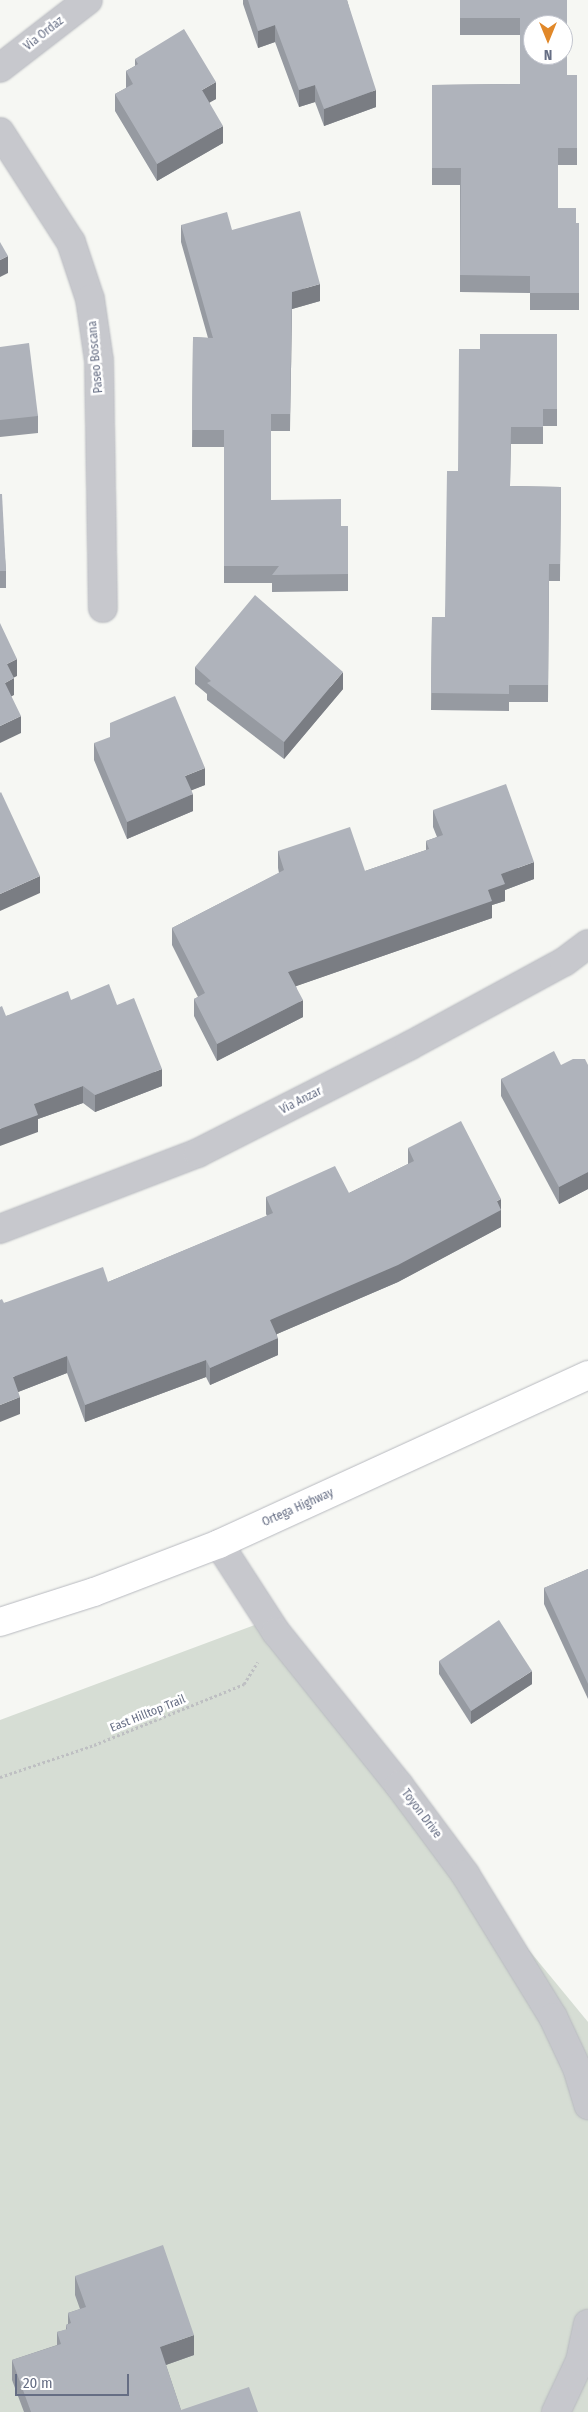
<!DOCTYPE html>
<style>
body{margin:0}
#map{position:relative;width:588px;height:2412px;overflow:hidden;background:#f6f7f3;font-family:"Fira Sans Condensed",sans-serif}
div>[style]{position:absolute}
.green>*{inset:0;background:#d6ddd4}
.path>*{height:3px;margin-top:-1.5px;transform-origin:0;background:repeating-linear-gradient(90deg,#bebfc2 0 2.5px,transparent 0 5px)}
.roads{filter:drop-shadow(0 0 1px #b7b9bf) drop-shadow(0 0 1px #b7b9bf)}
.minor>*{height:28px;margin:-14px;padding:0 14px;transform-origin:14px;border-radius:14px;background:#c7c8cd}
.major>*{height:28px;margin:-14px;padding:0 14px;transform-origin:14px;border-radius:14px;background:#fff}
.wall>*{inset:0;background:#969aa1}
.shaded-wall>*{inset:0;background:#7a7d83}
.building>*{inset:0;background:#afb3bb}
span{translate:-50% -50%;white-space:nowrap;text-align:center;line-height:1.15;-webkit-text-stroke:5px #fff;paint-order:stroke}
.street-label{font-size:12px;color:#666e84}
.north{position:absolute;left:523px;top:15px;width:50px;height:50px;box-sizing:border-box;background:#fff;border:1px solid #c2c5ce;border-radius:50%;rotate:180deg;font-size:14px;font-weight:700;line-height:20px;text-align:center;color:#666e84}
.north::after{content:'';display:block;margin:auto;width:18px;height:22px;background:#e18829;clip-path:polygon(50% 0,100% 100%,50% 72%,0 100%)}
.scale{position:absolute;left:15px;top:2374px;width:114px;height:22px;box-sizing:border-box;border:2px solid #666e84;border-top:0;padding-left:6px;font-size:15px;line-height:18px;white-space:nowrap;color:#666e84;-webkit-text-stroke:4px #fff;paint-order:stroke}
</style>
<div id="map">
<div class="green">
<i style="clip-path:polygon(260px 1623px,588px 2022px,588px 2412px,0 2412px,0 1720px)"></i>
</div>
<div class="path">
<i style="left:0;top:1777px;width:99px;rotate:-18.8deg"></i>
<i style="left:94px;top:1745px;width:162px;rotate:-22.1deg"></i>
<i style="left:244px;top:1684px;width:26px;rotate:-58deg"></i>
</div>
<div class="roads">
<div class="minor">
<i style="left:0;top:68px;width:111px;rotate:-37.7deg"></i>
<i style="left:0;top:132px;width:131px;rotate:57.2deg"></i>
<i style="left:71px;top:242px;width:60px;rotate:71.6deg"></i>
<i style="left:90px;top:299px;width:63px;rotate:81.7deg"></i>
<i style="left:99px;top:361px;width:247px;rotate:89.1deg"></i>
<i style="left:0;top:1229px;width:212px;rotate:-21deg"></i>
<i style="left:198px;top:1153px;width:237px;rotate:-26.9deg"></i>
<i style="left:409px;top:1046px;width:176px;rotate:-28.5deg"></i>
<i style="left:564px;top:962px;width:30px;rotate:-37deg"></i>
<i style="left:219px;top:1544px;width:105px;rotate:57.1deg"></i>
<i style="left:276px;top:1632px;width:196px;rotate:51.2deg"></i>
<i style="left:399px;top:1785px;width:111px;rotate:53.4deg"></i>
<i style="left:465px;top:1874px;width:168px;rotate:58.4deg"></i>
<i style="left:553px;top:2017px;width:56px;rotate:64.8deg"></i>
<i style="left:577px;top:2068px;width:39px;rotate:73deg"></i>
<i style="left:556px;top:2412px;width:56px;rotate:-64.8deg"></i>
<i style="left:580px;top:2361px;width:38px;rotate:-78deg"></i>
</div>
<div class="major">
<i style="left:0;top:1622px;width:99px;rotate:-17.7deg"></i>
<i style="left:94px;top:1592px;width:134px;rotate:-21deg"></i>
<i style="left:219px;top:1544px;width:406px;rotate:-24.6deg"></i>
</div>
</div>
<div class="wall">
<i style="clip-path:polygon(243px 0,347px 0,376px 107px,324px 126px,315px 102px,299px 107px,275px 42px,258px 48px,243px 4px)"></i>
<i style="clip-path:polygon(460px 0,567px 0,567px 75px,577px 75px,577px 165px,558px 165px,558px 208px,576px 223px,579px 223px,579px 310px,530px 310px,530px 293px,460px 292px,460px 185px,432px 185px,432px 85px,520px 84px,520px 35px,460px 35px)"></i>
<i style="clip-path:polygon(135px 59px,216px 99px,209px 102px,223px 143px,157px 181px,115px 111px,115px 94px,126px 88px,126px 71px,135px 66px)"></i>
<i style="clip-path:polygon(181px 225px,232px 230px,320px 301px,292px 309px,290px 431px,271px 431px,271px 500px,341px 526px,348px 526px,348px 591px,272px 592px,272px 583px,224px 583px,224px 447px,192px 447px,193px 337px,208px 338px,181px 242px)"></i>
<i style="clip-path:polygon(557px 334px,557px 426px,543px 426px,543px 444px,511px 444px,510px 486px,561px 487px,560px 581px,549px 581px,548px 702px,509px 702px,509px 711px,431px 710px,432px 617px,445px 617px,458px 471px)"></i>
<i style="clip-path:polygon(0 347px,38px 416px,38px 433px,0 437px)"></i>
<i style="clip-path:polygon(0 494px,6px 571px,6px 588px,0 588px)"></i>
<i style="clip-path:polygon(195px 667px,343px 689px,284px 759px,207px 700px,207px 694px,195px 684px)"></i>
<i style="clip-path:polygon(94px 743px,205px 785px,191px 790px,193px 811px,127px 839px,94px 760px)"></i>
<i style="clip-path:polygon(433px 810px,534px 879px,505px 890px,505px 901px,492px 905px,492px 918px,296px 986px,303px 1017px,217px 1061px,194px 1016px,194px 999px,198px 997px,172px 945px,172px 928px,279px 873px,278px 868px,278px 851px,365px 871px,426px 850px,426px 841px,437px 837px,433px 827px)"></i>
<i style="clip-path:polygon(71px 1000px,117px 1005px,162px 1086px,95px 1112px,83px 1103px,38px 1119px,38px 1132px,6px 1016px)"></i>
<i style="clip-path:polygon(561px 1065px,588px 1065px,588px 1189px,559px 1204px,501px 1096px,501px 1079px)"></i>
<i style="clip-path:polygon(408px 1148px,501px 1227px,398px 1282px,277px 1334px,278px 1355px,210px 1385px,206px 1377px,85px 1422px,67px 1373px,18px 1392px,20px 1414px,4px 1303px,108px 1282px,267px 1216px,266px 1214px,266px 1197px,349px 1193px,408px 1164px)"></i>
<i style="clip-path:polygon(588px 1569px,588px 1699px,544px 1604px,544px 1588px)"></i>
<i style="clip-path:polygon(439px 1661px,532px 1684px,471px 1724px,439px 1674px)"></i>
<i style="clip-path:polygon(75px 2276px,194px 2355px,166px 2365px,181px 2410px,258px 2412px,24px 2412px,12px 2380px,12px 2360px,57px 2345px,57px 2332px,66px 2330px,66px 2325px,68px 2324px,68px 2313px,80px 2309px,75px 2295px)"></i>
</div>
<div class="shaded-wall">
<i style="clip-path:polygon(275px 25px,275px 42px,258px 48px,258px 31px)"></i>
<i style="clip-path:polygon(216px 82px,216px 99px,202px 107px,202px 90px)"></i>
<i style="clip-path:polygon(315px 85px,315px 102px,299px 107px,299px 90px)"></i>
<i style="clip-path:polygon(376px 90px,376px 107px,324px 126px,324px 109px)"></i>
<i style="clip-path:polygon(223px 126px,223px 143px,157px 181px,157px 164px)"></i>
<i style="clip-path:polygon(8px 256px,8px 273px,0 277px,0 260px)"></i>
<i style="clip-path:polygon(320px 284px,320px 301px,292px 309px,290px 431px,292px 292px)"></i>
<i style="clip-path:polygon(17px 659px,17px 676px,7px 681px,7px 664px)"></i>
<i style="clip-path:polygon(343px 672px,343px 689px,284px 759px,284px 742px)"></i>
<i style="clip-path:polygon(14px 678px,14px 695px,5px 700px,5px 683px)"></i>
<i style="clip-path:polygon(21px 716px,21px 733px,0 743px,0 726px)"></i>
<i style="clip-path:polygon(205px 768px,205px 785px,185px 793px,185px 776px)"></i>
<i style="clip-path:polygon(193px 794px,193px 811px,127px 839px,127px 822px)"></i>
<i style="clip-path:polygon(534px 862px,534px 879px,505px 890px,505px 901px,492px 905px,492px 918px,288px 989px,288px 972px,488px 890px,501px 874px)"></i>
<i style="clip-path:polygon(40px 876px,40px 893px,0 911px,0 894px)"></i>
<i style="clip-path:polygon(303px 1000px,303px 1017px,217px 1061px,217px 1044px)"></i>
<i style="clip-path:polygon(162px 1069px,162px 1086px,95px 1112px,95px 1095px)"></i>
<i style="clip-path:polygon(83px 1086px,83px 1103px,38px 1119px,38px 1132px,0 1146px,0 1129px,34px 1104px)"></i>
<i style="clip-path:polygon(588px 1172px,588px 1189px,559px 1204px,559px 1187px)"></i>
<i style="clip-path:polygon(501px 1199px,501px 1227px,398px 1282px,270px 1337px,270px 1320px)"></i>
<i style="clip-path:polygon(278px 1338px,278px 1355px,210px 1385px,210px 1368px)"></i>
<i style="clip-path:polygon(67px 1356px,67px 1373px,13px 1394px,13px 1377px)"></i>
<i style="clip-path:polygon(206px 1360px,206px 1377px,85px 1422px,85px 1405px)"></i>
<i style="clip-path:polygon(20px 1397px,20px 1414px,0 1422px,0 1405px)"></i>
<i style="clip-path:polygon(532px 1671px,532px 1684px,471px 1724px,471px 1711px)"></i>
<i style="clip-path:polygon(194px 2335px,194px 2355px,160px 2367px,160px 2347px)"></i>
</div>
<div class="building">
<i style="clip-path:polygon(248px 0,347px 0,376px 90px,324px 109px,315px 85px,299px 90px,275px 25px,258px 31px)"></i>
<i style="clip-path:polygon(evenodd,460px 0,567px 0,567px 75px,577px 75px,577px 148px,558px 148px,558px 208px,576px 208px,576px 223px,579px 223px,579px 293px,530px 293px,530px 276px,460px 275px,461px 168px,432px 168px,432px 85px,520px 84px,520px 18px,460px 18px,460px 0,533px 25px,563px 25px,563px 55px,533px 55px,533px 25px)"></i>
<i style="clip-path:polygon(184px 29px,216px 82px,202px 90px,223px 126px,157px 164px,115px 94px,133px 84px,126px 71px,138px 64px,135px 59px)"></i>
<i style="clip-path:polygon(300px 211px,320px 284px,292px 292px,290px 414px,271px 414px,271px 500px,341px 499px,341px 526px,348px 526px,348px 574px,272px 575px,279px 566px,224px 566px,224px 430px,192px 430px,193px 337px,213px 338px,181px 225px,227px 212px,232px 230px)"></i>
<i style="clip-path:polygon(0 242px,8px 256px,0 260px)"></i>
<i style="clip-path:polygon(480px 334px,557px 334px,557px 409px,543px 409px,543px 427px,511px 427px,510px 486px,561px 487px,560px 564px,549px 564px,548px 685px,509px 685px,509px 694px,431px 693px,432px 617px,445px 617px,447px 471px,458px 471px,459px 349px,480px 349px)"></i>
<i style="clip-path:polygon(29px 343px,38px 416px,0 420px,0 347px)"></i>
<i style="clip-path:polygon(0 494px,2px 494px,6px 571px,0 571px)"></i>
<i style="clip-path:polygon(255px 595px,343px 672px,284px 742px,207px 683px,211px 681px,195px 667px)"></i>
<i style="clip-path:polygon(0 623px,17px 659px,7px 664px,14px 678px,5px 683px,21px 716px,0 726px)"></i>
<i style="clip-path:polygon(175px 696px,205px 768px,185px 776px,193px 794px,127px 822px,94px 743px,110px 737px,110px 723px)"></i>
<i style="clip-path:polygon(506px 784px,534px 862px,501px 874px,505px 884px,488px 890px,492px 901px,288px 972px,303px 1000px,217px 1044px,194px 999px,205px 993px,172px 928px,284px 870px,278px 851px,350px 827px,365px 871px,429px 849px,426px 841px,443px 835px,433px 810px)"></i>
<i style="clip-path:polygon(1px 792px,40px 876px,0 894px,0 793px)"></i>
<i style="clip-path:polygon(109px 984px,117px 1005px,134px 998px,162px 1069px,95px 1095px,83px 1086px,34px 1104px,38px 1115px,0 1129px,0 1007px,2px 1006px,6px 1016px,68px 991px,71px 1000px)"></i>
<i style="clip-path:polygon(554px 1051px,561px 1065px,573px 1059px,585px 1059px,588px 1065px,588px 1172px,559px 1187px,501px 1079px)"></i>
<i style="clip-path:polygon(461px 1121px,501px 1199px,497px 1201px,501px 1210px,398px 1265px,270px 1320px,278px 1338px,210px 1368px,206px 1360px,85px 1405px,67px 1356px,13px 1377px,20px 1397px,0 1405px,0 1300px,2px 1299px,4px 1303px,103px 1267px,108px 1282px,273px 1213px,266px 1197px,335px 1166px,349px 1193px,414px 1161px,408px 1148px)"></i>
<i style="clip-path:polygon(588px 1569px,588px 1684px,544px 1588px)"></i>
<i style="clip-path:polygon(499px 1620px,532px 1671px,471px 1711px,439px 1661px)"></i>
<i style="clip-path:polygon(163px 2245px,194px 2335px,160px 2347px,181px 2410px,249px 2387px,258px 2412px,31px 2412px,12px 2360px,61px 2344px,57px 2332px,67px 2329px,66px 2325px,71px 2323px,68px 2313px,86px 2307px,75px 2276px)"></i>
</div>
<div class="street-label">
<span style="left:44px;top:34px;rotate:-38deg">Via Ordaz</span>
<span style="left:96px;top:357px;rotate:-95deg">Paseo Boscana</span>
<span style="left:301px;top:1101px;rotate:-27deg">Via Anzar</span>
<span style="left:298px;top:1508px;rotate:-24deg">Ortega Highway</span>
<span style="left:148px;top:1714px;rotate:-22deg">East Hilltop Trail</span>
<span style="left:421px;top:1814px;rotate:53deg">Toyon Drive</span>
</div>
<div class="north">N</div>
<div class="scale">20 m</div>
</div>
